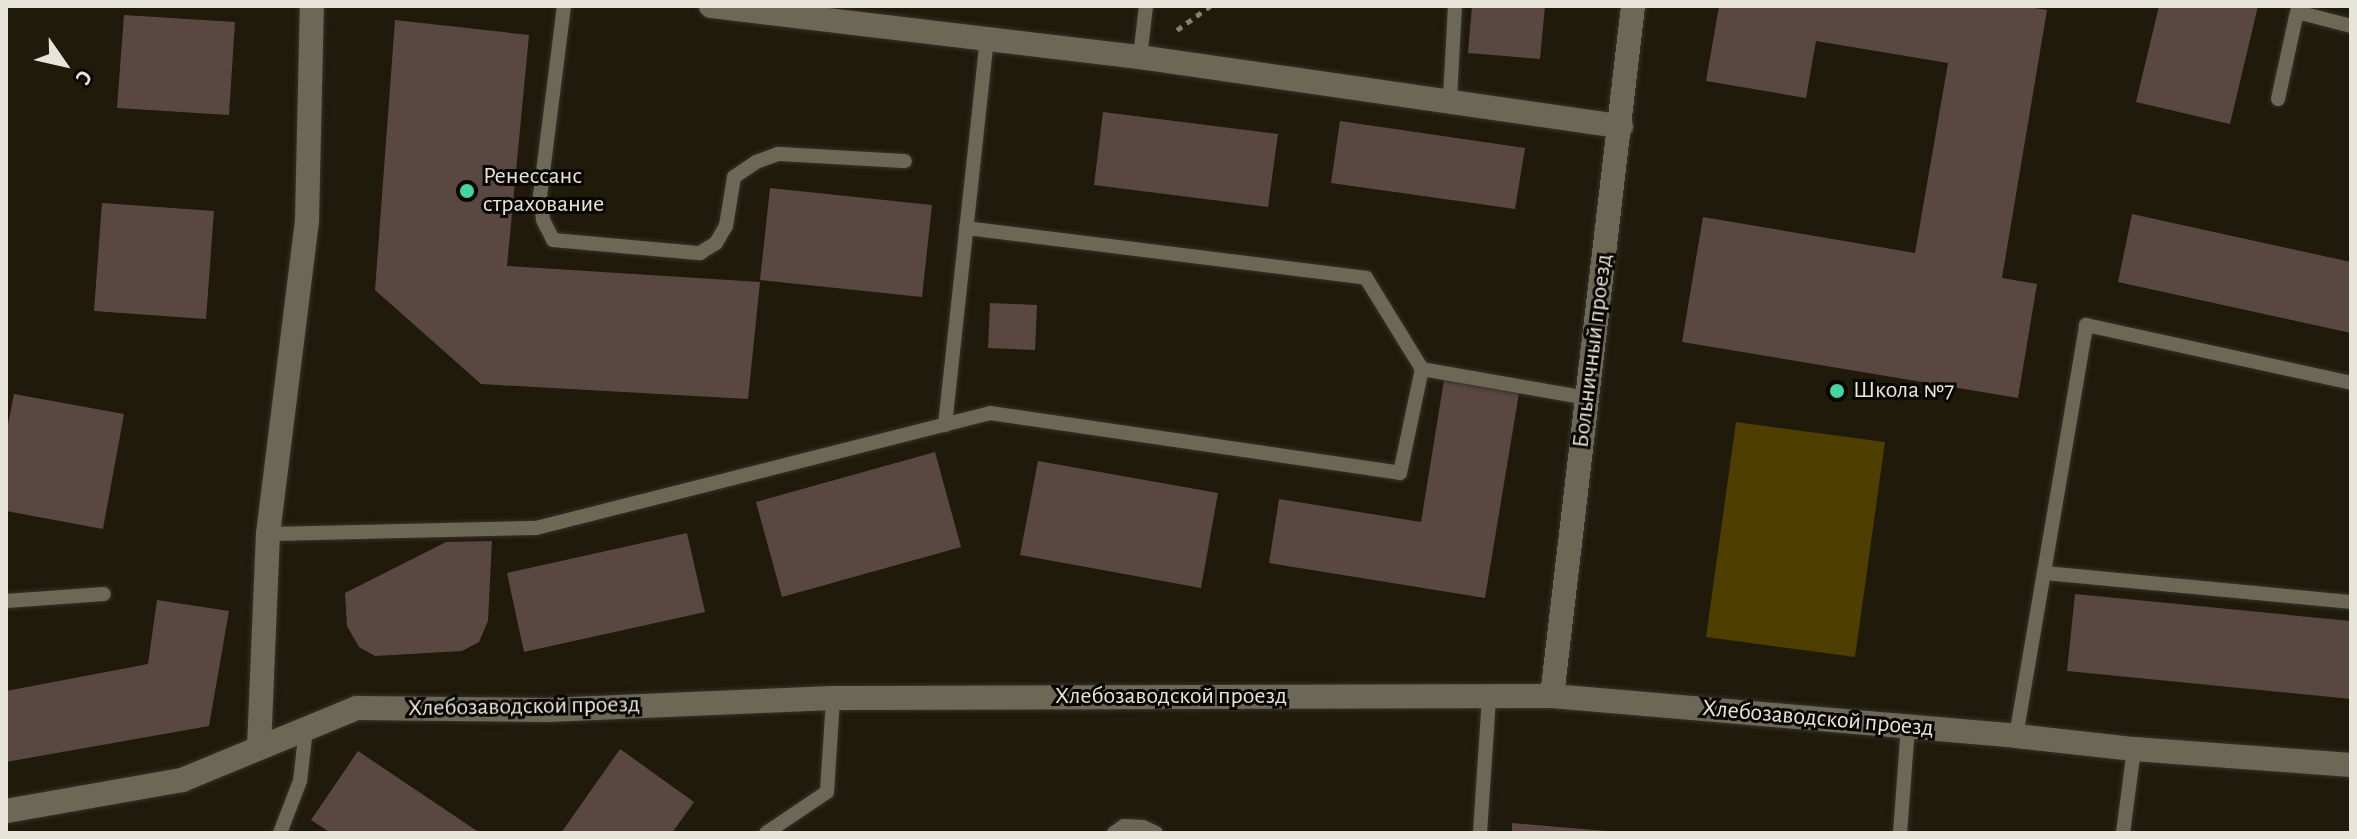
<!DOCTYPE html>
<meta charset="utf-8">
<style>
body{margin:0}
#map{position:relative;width:2357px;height:839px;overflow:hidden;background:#1f1a0a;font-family:"Alegreya Sans",sans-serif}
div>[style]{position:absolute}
.green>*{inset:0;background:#4e3e00}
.building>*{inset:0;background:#5b4741}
.path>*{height:5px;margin-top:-2.5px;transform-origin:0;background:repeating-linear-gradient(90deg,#827e71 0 6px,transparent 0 12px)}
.roads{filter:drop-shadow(0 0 2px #35322b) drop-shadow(0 0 2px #35322b)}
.service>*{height:14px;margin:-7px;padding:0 7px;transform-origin:7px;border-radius:7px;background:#6d6855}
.minor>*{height:24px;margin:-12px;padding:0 12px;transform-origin:12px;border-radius:12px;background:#6d6855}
.dots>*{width:22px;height:22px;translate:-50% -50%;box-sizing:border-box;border:4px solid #070602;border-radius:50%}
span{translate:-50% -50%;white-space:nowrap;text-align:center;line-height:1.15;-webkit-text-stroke:6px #070602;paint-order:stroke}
.poi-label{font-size:24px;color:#e7e4d9}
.left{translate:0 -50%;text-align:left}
.street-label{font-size:24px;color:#e7e4d9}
.frame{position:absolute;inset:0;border:8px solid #e7e4d9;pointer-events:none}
.north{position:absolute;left:24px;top:24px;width:80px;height:80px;-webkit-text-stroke:6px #070602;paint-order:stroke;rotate:124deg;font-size:22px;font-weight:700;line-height:32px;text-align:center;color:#e7e4d9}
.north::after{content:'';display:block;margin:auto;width:28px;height:36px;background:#e7e4d9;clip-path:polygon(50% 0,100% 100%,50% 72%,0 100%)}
</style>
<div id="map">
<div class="green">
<i style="clip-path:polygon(1736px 422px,1885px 442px,1855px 657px,1706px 637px)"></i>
</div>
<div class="building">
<i style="clip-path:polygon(1472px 6px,1545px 6px,1540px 59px,1468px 53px)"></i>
<i style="clip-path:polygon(1719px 6px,2022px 6px,2047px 10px,2002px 278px,2037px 284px,2018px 398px,1682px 342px,1703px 217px,1915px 253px,1948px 63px,1816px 41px,1806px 98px,1706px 81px)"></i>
<i style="clip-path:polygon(2159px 6px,2258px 6px,2230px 124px,2136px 102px)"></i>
<i style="clip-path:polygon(124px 15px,235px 22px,229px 115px,117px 108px)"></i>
<i style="clip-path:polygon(395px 20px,529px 35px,507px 266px,760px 282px,748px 399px,481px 384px,375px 290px)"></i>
<i style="clip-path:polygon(1103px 112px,1278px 134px,1268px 207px,1094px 185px)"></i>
<i style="clip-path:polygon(1340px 121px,1525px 148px,1515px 209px,1331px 183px)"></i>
<i style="clip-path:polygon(770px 188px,932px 205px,922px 297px,760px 280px)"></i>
<i style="clip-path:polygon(102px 203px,214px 211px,206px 319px,94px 311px)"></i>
<i style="clip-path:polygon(2132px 214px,2351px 262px,2351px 333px,2118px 282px)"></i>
<i style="clip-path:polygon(990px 303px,1037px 305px,1035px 350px,988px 348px)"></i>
<i style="clip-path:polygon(1444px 380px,1519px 393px,1485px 598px,1269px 563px,1279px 499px,1421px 522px)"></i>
<i style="clip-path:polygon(14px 394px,124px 414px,103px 529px,6px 511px,6px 435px)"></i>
<i style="clip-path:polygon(935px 452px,961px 547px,782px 597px,756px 502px)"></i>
<i style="clip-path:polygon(1038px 461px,1218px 493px,1201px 588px,1020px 555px)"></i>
<i style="clip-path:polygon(687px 533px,705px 612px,524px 652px,507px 573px)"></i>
<i style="clip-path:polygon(492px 541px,488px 621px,479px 642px,462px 651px,375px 656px,359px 647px,347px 626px,345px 593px,446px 542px)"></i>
<i style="clip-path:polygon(2075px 594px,2351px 621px,2351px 699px,2067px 671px)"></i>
<i style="clip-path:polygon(157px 600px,229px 611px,209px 726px,6px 762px,6px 691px,148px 664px)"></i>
<i style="clip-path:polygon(620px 749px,694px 802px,672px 833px,561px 833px)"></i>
<i style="clip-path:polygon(358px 751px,480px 833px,331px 833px,311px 820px)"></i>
<i style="clip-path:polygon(1512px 823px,1606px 831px,1606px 833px,1512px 833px)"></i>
</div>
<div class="path">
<i style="left:1177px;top:30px;width:41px;rotate:-36deg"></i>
</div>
<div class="roads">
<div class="service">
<i style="left:564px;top:6px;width:191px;rotate:97.2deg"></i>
<i style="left:540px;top:195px;width:25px;rotate:83deg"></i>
<i style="left:543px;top:220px;width:22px;rotate:63deg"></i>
<i style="left:553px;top:240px;width:148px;rotate:5.1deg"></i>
<i style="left:700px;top:253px;width:19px;rotate:-32deg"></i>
<i style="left:716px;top:243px;width:20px;rotate:-60deg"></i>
<i style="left:726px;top:226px;width:50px;rotate:-80.7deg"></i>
<i style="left:734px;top:177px;width:27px;rotate:-34deg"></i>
<i style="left:756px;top:162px;width:23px;rotate:-20deg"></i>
<i style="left:778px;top:154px;width:127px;rotate:3.2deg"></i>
<i style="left:1140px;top:57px;width:51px;rotate:-83.3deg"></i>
<i style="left:1450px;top:98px;width:92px;rotate:-86.9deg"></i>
<i style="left:2278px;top:99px;width:89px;rotate:-77.7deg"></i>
<i style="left:2297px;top:12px;width:56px;rotate:14.5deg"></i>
<i style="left:966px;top:228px;width:403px;rotate:7.1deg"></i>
<i style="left:1366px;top:278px;width:107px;rotate:58.4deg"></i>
<i style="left:1422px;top:369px;width:167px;rotate:10deg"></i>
<i style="left:945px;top:425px;width:388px;rotate:-83.8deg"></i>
<i style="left:268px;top:534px;width:268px;rotate:-1.3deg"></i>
<i style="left:536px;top:528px;width:468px;rotate:-14.2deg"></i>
<i style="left:990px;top:413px;width:414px;rotate:8.3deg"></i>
<i style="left:1400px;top:473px;width:106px;rotate:-78.1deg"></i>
<i style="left:2044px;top:573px;width:308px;rotate:5.4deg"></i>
<i style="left:6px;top:601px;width:98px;rotate:-4.1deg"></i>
<i style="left:2016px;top:736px;width:417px;rotate:-80.3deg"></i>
<i style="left:2086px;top:325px;width:271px;rotate:12.3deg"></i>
<i style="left:280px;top:833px;width:56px;rotate:-69deg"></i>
<i style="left:300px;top:781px;width:52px;rotate:-83.4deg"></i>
<i style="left:766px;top:833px;width:73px;rotate:-33.9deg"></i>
<i style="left:827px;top:792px;width:94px;rotate:-86.3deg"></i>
<i style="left:1114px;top:833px;width:12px;rotate:-35deg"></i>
<i style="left:1124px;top:826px;width:19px;rotate:3deg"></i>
<i style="left:1143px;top:827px;width:14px;rotate:25deg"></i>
<i style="left:1480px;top:833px;width:136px;rotate:-86.2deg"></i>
<i style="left:1900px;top:833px;width:106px;rotate:-85.7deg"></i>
<i style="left:2123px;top:833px;width:85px;rotate:-82.5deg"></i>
</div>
<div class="minor">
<i style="left:711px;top:6px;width:432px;rotate:6.8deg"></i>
<i style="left:1140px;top:57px;width:486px;rotate:8.2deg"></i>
<i style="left:1552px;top:696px;width:695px;rotate:-83.3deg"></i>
<i style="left:259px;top:748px;width:214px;rotate:-87.6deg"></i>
<i style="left:268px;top:534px;width:316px;rotate:-82.9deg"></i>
<i style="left:307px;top:220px;width:214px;rotate:-88.7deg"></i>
<i style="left:6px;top:811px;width:179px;rotate:-10deg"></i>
<i style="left:182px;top:780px;width:189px;rotate:-22.4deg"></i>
<i style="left:357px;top:708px;width:191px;rotate:0.6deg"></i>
<i style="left:548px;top:710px;width:285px;rotate:-2.4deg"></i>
<i style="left:833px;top:698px;width:719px;rotate:-0.16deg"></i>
<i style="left:1552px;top:696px;width:466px;rotate:4.9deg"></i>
<i style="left:2016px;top:736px;width:119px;rotate:6.3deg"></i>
<i style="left:2134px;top:749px;width:218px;rotate:4.2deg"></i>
</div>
</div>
<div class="dots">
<i style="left:467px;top:191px;background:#44d49f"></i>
<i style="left:1837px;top:391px;background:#44d49f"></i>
</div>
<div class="poi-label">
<span class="left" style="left:483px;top:191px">Ренессанс<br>страхование</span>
<span class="left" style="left:1853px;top:391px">Школа №7</span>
</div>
<div class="street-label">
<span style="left:1593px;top:351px;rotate:-83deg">Больничный проезд</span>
<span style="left:1171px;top:697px">Хлебозаводской проезд</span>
<span style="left:524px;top:707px;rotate:-1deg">Хлебозаводской проезд</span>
<span style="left:1818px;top:719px;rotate:5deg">Хлебозаводской проезд</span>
</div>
<div class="frame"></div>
<div class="north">С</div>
</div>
